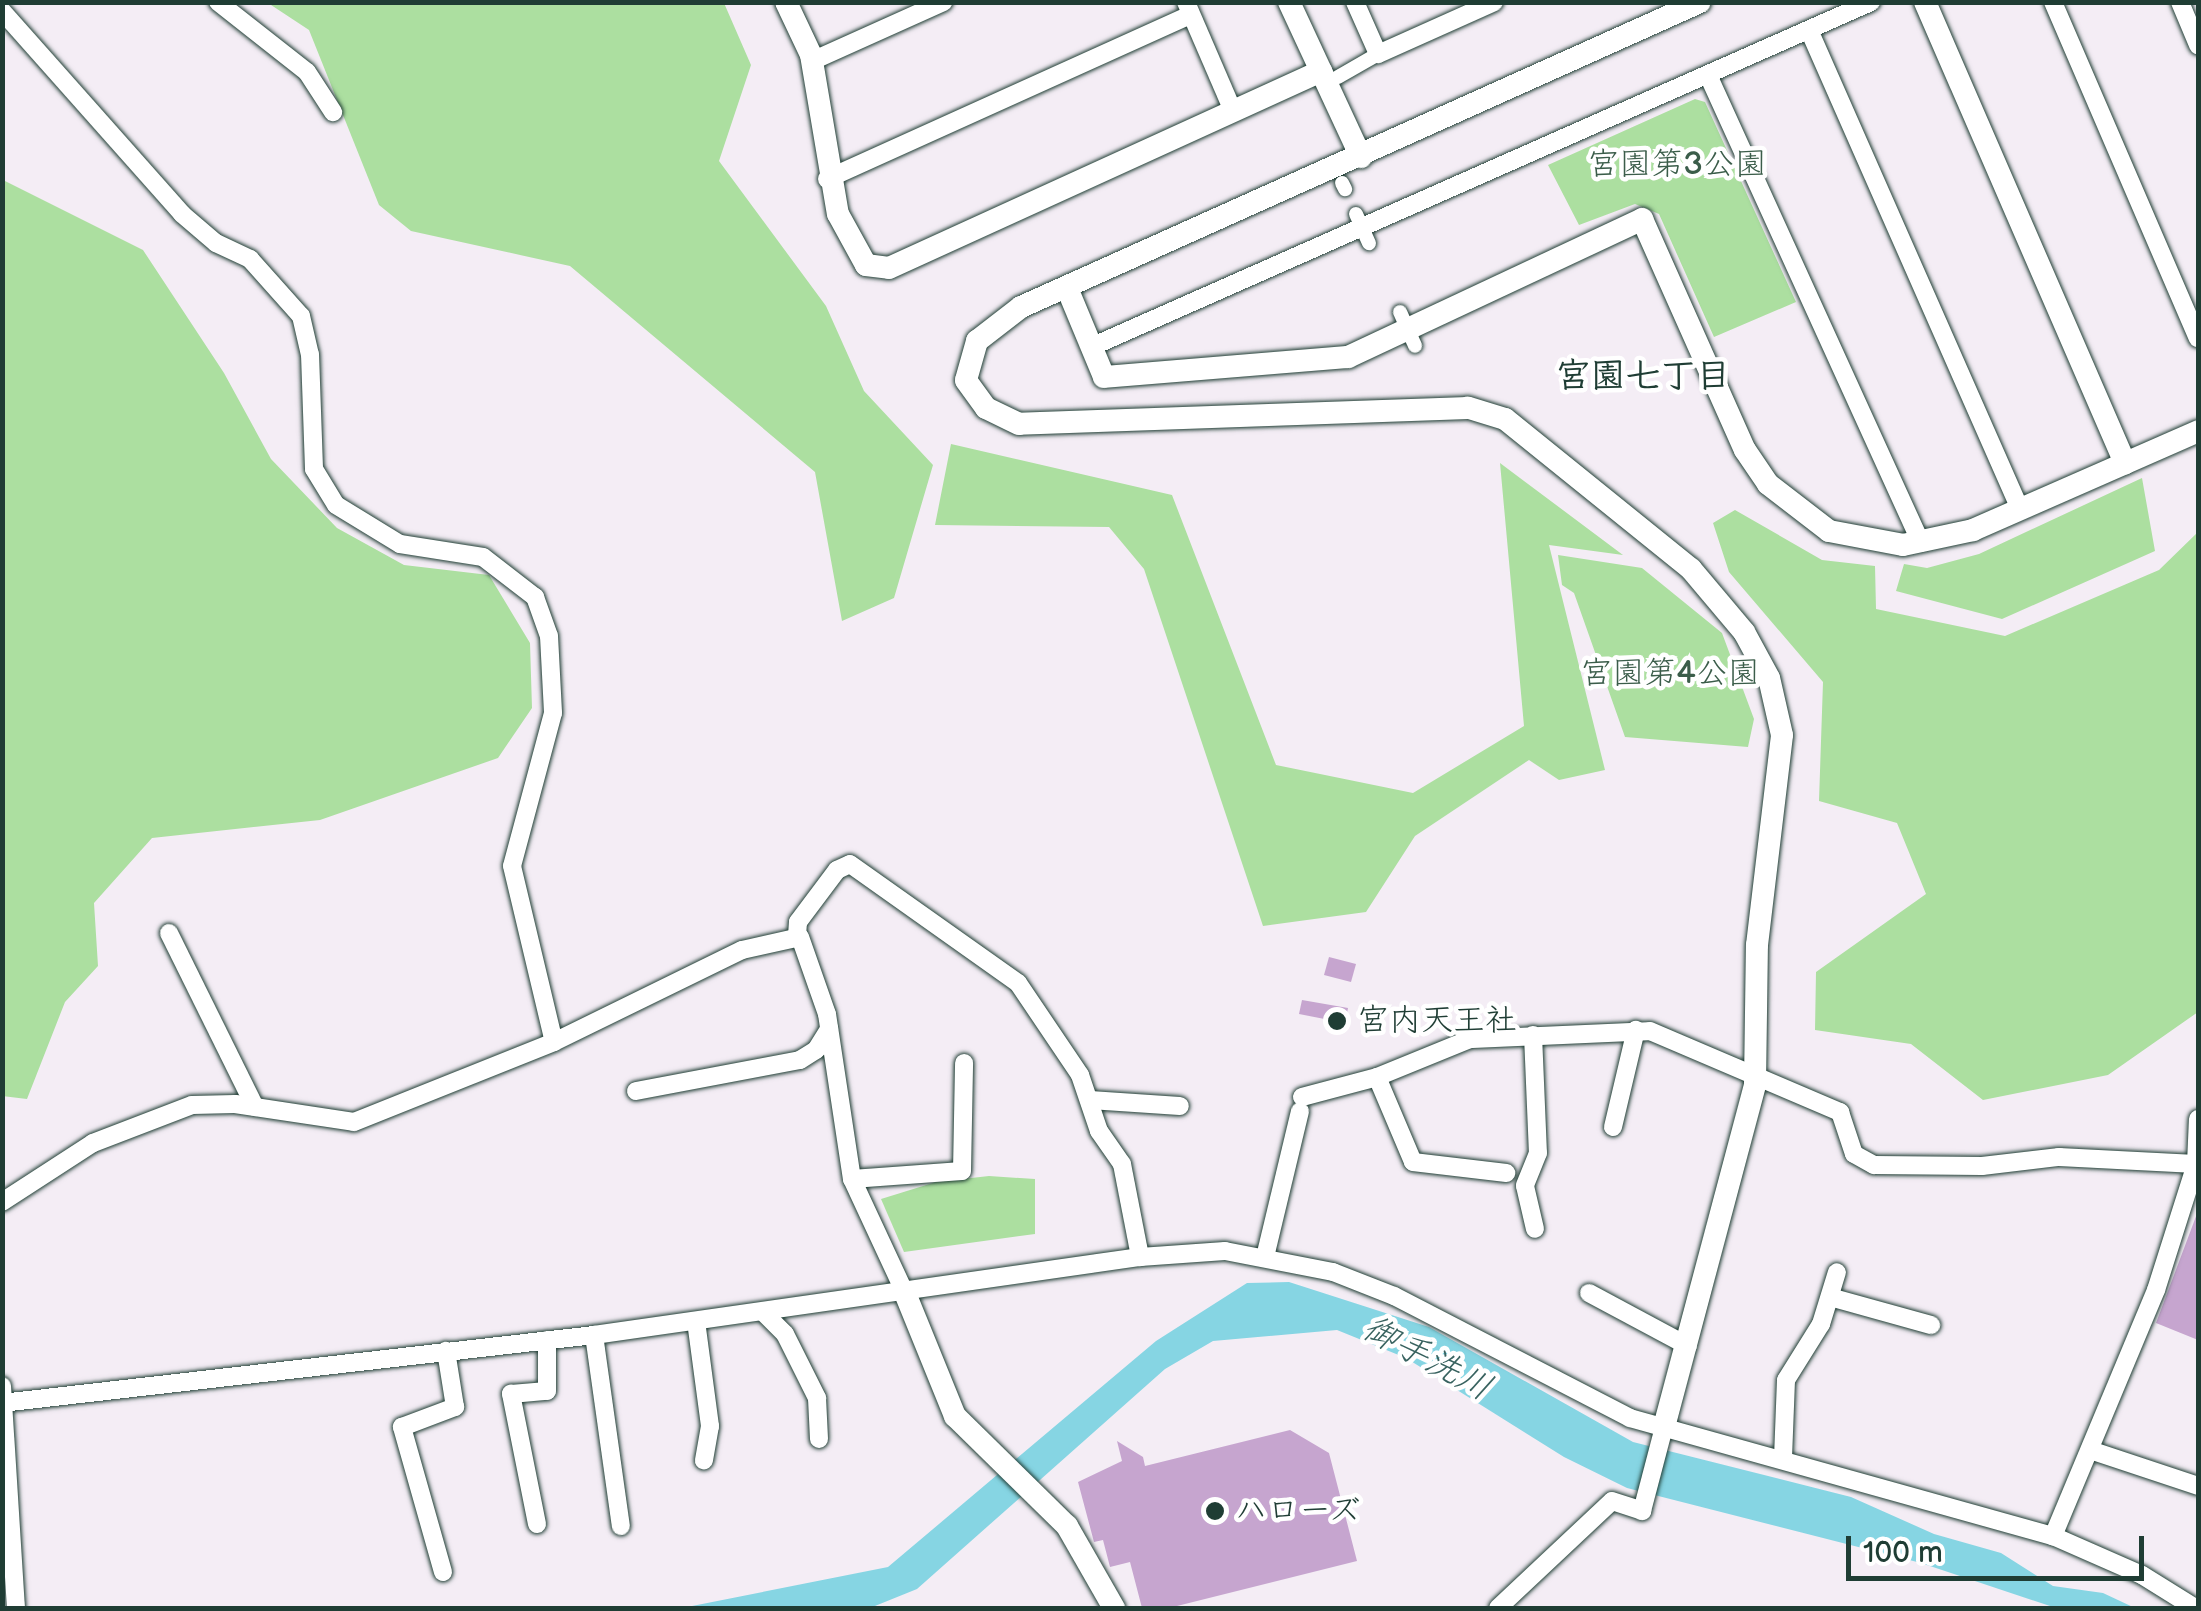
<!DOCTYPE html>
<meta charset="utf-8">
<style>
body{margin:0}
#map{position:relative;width:2201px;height:1611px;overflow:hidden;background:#f4edf5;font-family:"Balsamiq Sans","Klee One",sans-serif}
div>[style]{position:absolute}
.green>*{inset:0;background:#acdfa0}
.water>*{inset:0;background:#86d5e3}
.building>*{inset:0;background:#c6a5cf}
.roads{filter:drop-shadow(0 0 2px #1f3d34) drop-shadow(0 0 2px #1f3d34)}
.pedestrian>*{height:14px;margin:-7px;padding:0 7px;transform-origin:7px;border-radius:7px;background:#fff}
.minor>*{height:18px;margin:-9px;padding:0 9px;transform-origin:9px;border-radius:9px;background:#fff}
.tertiary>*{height:22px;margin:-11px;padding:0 11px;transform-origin:11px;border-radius:11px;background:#fff}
.dots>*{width:28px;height:28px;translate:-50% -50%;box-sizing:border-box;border:5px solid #fff;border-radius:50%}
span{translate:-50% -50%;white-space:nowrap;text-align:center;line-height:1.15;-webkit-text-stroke:9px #fff;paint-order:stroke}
.park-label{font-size:32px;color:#3b5d4a}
.poi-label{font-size:32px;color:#1f3d34}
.left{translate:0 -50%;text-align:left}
.neighbourhood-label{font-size:35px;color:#1f3d34;font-weight:700}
.water-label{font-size:35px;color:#396360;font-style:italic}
.frame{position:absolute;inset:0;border:5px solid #1f3d34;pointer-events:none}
.scale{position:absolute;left:1846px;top:1536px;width:298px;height:45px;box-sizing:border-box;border:5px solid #1f3d34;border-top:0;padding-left:12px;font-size:30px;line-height:35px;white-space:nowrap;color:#1f3d34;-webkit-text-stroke:8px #fff;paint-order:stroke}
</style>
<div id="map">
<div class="green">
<i style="clip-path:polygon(268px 3px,724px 3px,751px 65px,719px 161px,826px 306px,864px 391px,933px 465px,894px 598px,842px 621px,815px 472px,570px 266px,411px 231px,379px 205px,309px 30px)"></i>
<i style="clip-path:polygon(1695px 99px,1705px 102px,1796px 302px,1714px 337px,1659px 214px,1635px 204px,1579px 225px,1548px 165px)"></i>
<i style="clip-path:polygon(3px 180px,143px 250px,224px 373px,271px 459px,337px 528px,404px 565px,489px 575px,530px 643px,532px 708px,498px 758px,320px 820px,152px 838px,94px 903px,98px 966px,65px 1002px,27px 1099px,2px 1096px)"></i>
<i style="clip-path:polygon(951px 444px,1172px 495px,1276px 765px,1413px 793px,1524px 726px,1500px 463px,1623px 555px,1549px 545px,1605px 770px,1559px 780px,1529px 760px,1415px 836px,1366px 912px,1263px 926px,1144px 569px,1109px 527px,935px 525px)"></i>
<i style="clip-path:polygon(2142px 478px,2155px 551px,2002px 619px,1896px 591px,1904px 564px,1927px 568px,1979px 554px)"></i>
<i style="clip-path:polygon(1735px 510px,1822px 560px,1875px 566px,1876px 609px,2005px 636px,2159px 570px,2198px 532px,2198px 1012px,2108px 1075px,1983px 1100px,1911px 1044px,1815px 1030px,1816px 972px,1926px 894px,1897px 823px,1819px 801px,1823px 682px,1729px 572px,1713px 523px)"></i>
<i style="clip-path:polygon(1558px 555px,1642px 568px,1722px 633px,1754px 719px,1748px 747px,1625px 737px,1574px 593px,1562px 585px)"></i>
<i style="clip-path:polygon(989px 1176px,1035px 1179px,1035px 1234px,904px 1252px,881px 1199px,936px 1182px)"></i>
</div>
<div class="water">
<i style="clip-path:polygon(1289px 1282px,1429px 1327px,1633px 1442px,1851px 1497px,1934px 1534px,2001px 1553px,2053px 1586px,2103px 1593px,2135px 1608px,2056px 1608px,1921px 1563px,1627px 1488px,1564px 1457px,1406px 1358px,1337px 1330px,1213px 1341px,1165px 1369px,917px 1589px,870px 1608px,682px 1608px,888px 1567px,1156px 1341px,1247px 1283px)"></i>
</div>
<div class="building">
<i style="clip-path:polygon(1329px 957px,1356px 964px,1351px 982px,1324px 975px)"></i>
<i style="clip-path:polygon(1302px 1000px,1348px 1008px,1345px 1023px,1299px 1014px)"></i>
<i style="clip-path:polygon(2198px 1211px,2198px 1340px,2156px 1323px)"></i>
<i style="clip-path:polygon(1290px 1430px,1329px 1453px,1357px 1561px,1169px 1608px,1142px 1608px,1130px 1562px,1110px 1567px,1103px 1540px,1094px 1542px,1078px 1482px,1122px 1461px,1117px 1441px,1143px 1457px,1145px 1466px)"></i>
</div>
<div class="roads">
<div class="pedestrian">
<i style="left:1338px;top:77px;width:46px;rotate:-29.9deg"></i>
<i style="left:1342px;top:183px;width:7px;rotate:63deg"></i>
<i style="left:1356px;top:214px;width:32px;rotate:66deg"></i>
<i style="left:1400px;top:312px;width:37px;rotate:66deg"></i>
</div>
<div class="minor">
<i style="left:218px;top:2px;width:113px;rotate:38.2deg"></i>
<i style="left:307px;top:72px;width:48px;rotate:57deg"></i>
<i style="left:1186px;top:2px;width:119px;rotate:66.7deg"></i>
<i style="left:1355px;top:2px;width:57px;rotate:66.1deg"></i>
<i style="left:1378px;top:54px;width:127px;rotate:-24.1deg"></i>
<i style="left:2053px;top:2px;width:366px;rotate:66.7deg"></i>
<i style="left:2180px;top:2px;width:47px;rotate:67.3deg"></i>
<i style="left:2px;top:11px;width:271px;rotate:48.4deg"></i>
<i style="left:182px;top:214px;width:45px;rotate:40.5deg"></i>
<i style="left:216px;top:243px;width:38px;rotate:25deg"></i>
<i style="left:250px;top:259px;width:76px;rotate:48.2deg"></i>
<i style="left:301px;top:316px;width:39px;rotate:77deg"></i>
<i style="left:310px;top:354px;width:115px;rotate:88deg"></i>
<i style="left:314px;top:469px;width:42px;rotate:58.6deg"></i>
<i style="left:336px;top:505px;width:75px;rotate:31.4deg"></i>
<i style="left:400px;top:544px;width:84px;rotate:8.9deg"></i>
<i style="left:483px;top:557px;width:66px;rotate:37.6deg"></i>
<i style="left:535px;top:597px;width:41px;rotate:70.3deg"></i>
<i style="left:549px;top:636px;width:77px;rotate:87deg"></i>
<i style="left:553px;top:713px;width:158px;rotate:105deg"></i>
<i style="left:512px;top:866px;width:181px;rotate:76.6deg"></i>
<i style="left:554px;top:1042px;width:209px;rotate:-26.1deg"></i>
<i style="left:742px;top:950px;width:59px;rotate:-12.6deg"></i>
<i style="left:800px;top:937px;width:82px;rotate:70.7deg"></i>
<i style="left:827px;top:1014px;width:167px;rotate:81.4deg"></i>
<i style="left:852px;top:1179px;width:126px;rotate:65.1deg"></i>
<i style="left:1809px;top:30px;width:523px;rotate:66.23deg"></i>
<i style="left:812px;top:61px;width:144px;rotate:-24.2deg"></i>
<i style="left:1708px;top:75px;width:514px;rotate:65.53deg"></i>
<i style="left:827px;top:179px;width:399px;rotate:-24.3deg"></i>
<i style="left:1091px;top:347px;width:853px;rotate:-23.86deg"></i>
<i style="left:169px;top:933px;width:194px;rotate:63.7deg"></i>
<i style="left:797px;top:936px;width:14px;rotate:-86deg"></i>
<i style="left:798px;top:922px;width:65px;rotate:-53.1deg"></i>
<i style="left:837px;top:870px;width:14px;rotate:-25deg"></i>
<i style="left:850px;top:864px;width:206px;rotate:35.3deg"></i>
<i style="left:1018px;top:983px;width:111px;rotate:56deg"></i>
<i style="left:1080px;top:1075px;width:59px;rotate:71.3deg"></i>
<i style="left:1099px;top:1131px;width:40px;rotate:55.1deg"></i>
<i style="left:1122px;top:1164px;width:95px;rotate:79deg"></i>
<i style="left:1533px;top:1035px;width:118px;rotate:87.6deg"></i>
<i style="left:1538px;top:1153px;width:35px;rotate:112deg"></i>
<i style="left:1525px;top:1186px;width:44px;rotate:76.9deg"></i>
<i style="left:1377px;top:1077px;width:92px;rotate:67deg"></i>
<i style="left:1413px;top:1162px;width:94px;rotate:6.7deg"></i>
<i style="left:636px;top:1091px;width:167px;rotate:-10.7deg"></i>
<i style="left:800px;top:1060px;width:19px;rotate:-32deg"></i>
<i style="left:816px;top:1050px;width:25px;rotate:-58deg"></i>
<i style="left:1302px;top:1097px;width:78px;rotate:-14.9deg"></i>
<i style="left:1377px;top:1077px;width:100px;rotate:-22.2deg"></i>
<i style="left:1470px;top:1039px;width:180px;rotate:-2.5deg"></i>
<i style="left:1650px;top:1031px;width:207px;rotate:23.1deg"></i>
<i style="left:1840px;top:1112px;width:44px;rotate:71.6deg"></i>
<i style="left:1854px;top:1154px;width:23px;rotate:29deg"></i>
<i style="left:1874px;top:1165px;width:108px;rotate:0.5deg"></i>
<i style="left:1982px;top:1166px;width:78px;rotate:-6.7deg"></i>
<i style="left:2059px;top:1157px;width:137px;rotate:2.9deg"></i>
<i style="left:2196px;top:1164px;width:132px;rotate:107.6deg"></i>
<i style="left:2156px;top:1290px;width:267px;rotate:112.7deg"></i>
<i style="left:1090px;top:1100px;width:90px;rotate:3.8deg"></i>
<i style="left:1613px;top:1127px;width:100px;rotate:-76.7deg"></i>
<i style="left:2196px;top:1164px;width:45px;rotate:-87.5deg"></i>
<i style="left:852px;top:1179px;width:110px;rotate:-4.2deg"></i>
<i style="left:962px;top:1171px;width:108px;rotate:-88.9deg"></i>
<i style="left:2px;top:1202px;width:108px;rotate:-33deg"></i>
<i style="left:93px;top:1143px;width:106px;rotate:-21deg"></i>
<i style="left:192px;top:1105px;width:43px;rotate:-1.3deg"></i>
<i style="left:235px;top:1104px;width:120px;rotate:8.6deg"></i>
<i style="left:354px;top:1122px;width:215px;rotate:-21.8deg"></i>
<i style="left:1265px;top:1257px;width:150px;rotate:-76.5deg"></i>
<i style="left:1589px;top:1293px;width:112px;rotate:28.2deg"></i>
<i style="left:1830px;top:1297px;width:105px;rotate:15.5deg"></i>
<i style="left:763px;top:1312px;width:31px;rotate:45deg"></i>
<i style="left:785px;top:1334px;width:72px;rotate:63.4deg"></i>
<i style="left:817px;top:1398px;width:41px;rotate:87.2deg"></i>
<i style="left:696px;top:1321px;width:106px;rotate:82.4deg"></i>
<i style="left:710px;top:1426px;width:35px;rotate:100deg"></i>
<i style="left:594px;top:1335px;width:193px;rotate:82deg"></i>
<i style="left:2px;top:1386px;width:222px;rotate:86.4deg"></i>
<i style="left:2px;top:1403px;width:596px;rotate:-6.55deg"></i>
<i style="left:594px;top:1335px;width:552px;rotate:-8.13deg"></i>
<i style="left:1140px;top:1257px;width:85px;rotate:-4deg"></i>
<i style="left:1225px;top:1251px;width:110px;rotate:11deg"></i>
<i style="left:1333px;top:1272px;width:66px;rotate:21.5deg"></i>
<i style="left:1394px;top:1296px;width:266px;rotate:27.3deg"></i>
<i style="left:1630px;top:1418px;width:439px;rotate:15.6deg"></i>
<i style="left:2053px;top:1536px;width:97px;rotate:23.7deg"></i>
<i style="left:2142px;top:1575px;width:62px;rotate:31.9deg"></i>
<i style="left:2093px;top:1451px;width:111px;rotate:18.4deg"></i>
<i style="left:1783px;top:1458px;width:78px;rotate:-87.8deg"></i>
<i style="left:1786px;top:1380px;width:66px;rotate:-58deg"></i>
<i style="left:1821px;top:1324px;width:54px;rotate:-72.9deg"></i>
<i style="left:537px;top:1524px;width:133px;rotate:-101.3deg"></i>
<i style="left:511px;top:1394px;width:36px;rotate:-5deg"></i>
<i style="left:547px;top:1391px;width:51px;rotate:-90deg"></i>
<i style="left:443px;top:1572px;width:151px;rotate:-105.8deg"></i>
<i style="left:402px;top:1427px;width:57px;rotate:-20.7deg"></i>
<i style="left:455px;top:1407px;width:57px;rotate:-99.1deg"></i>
<i style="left:1498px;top:1608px;width:156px;rotate:-43.2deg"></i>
<i style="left:1612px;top:1501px;width:32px;rotate:18deg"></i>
<i style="left:1642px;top:1511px;width:87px;rotate:-75.3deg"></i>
</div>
<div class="tertiary">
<i style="left:786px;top:2px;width:59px;rotate:64.7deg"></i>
<i style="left:811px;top:55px;width:161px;rotate:80.4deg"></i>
<i style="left:838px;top:214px;width:58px;rotate:61.2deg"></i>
<i style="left:866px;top:265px;width:23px;rotate:7deg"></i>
<i style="left:889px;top:268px;width:475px;rotate:-24.5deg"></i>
<i style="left:1289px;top:2px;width:171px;rotate:65.1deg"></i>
<i style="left:1925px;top:2px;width:503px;rotate:66.55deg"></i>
<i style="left:1067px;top:288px;width:96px;rotate:67.4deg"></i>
<i style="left:1104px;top:377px;width:245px;rotate:-4.7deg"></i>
<i style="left:1348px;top:357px;width:325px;rotate:-25.1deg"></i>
<i style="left:1642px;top:219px;width:253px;rotate:66deg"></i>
<i style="left:1745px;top:450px;width:41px;rotate:55.9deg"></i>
<i style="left:1768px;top:484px;width:77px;rotate:37.6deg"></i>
<i style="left:1829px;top:531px;width:75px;rotate:10.7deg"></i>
<i style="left:1903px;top:545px;width:72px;rotate:-12.1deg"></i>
<i style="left:1973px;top:530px;width:246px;rotate:-23.7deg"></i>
<i style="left:905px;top:1293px;width:133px;rotate:67.9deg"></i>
<i style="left:955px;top:1416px;width:157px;rotate:44.5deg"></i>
<i style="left:1067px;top:1526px;width:95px;rotate:60.2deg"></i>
<i style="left:1664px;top:1427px;width:355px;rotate:-75.1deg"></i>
<i style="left:1755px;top:1084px;width:139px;rotate:-89.2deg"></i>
<i style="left:1757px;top:945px;width:211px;rotate:-83.2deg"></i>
<i style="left:1782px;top:735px;width:58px;rotate:-102.8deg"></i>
<i style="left:1769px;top:678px;width:52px;rotate:-118.5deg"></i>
<i style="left:1744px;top:632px;width:82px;rotate:-130.1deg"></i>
<i style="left:1691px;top:569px;width:239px;rotate:-141.1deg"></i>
<i style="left:1505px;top:419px;width:39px;rotate:-163deg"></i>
<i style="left:1468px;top:408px;width:449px;rotate:178deg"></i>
<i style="left:1019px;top:424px;width:37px;rotate:-154deg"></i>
<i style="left:986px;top:408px;width:34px;rotate:-126deg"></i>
<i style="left:966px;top:380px;width:41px;rotate:-74.2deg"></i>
<i style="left:977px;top:341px;width:56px;rotate:-37.7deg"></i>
<i style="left:1021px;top:307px;width:744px;rotate:-24.19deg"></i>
</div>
</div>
<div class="dots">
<i style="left:1337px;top:1021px;background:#1f3d34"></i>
<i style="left:1215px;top:1511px;background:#1f3d34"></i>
</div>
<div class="park-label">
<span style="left:1677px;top:165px">宮園第3公園</span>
<span style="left:1670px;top:674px">宮園第4公園</span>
</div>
<div class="poi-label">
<span class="left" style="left:1357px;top:1021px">宮内天王社</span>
<span class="left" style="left:1235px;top:1511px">ハローズ</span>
</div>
<div class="neighbourhood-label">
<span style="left:1643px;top:377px">宮園七丁目</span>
</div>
<div class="water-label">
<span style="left:1427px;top:1359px;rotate:28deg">御手洗川</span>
</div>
<div class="frame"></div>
<div class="scale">100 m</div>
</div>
